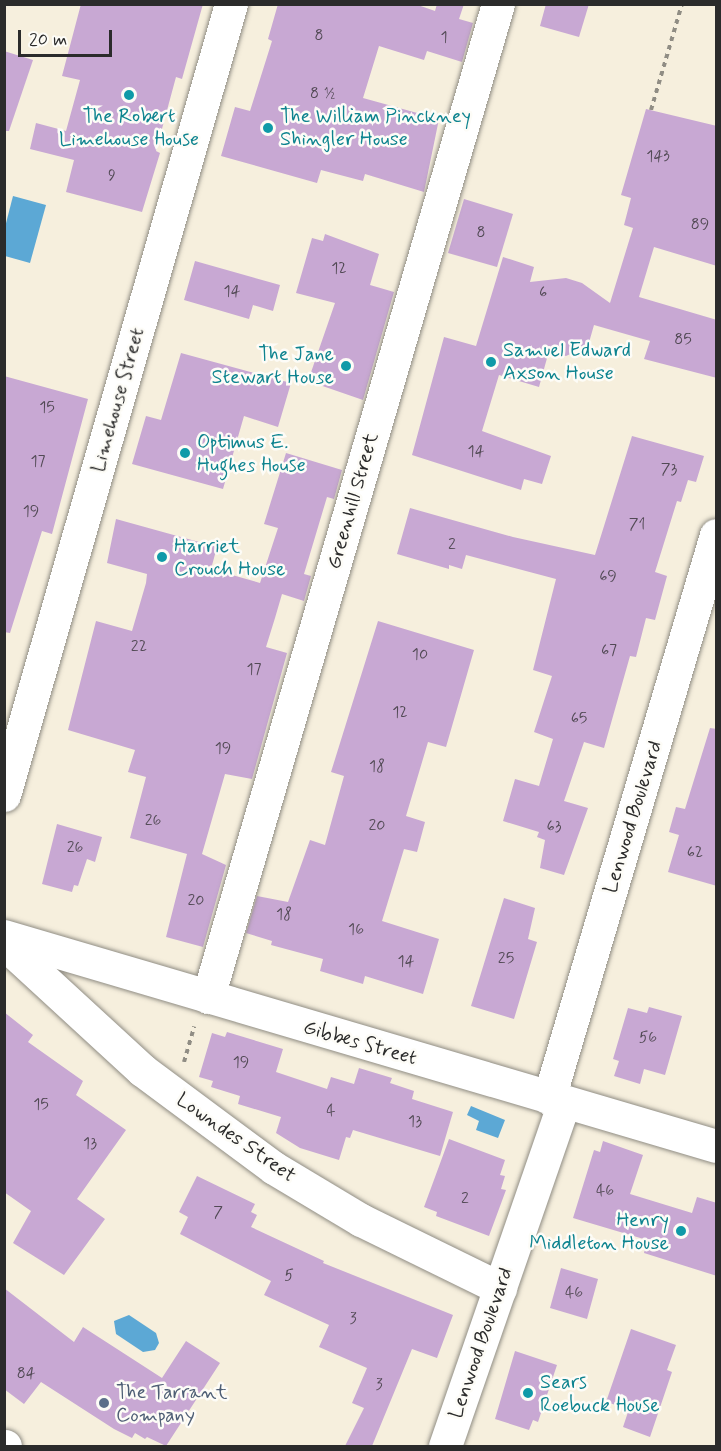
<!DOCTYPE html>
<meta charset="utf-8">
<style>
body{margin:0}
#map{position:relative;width:721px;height:1451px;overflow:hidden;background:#f6efdd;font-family:Mynerve,sans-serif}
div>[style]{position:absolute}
.water>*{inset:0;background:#5ca8d5}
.building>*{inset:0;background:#c8a8d3}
.path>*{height:4px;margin-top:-2px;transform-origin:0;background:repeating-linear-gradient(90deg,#908d84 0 4.5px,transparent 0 9px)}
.roads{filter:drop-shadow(0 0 2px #908d84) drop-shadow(0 0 2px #908d84)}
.minor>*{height:33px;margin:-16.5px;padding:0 16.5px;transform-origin:16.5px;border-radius:16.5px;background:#fff}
.dots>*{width:16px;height:16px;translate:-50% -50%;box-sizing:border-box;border:3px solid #fdfcf7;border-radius:50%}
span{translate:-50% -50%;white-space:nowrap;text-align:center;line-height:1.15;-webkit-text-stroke:5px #fdfcf7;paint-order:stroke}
.number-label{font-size:16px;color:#524a55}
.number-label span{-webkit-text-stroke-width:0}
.culture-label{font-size:20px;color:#0d838f}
.left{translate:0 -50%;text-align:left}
.right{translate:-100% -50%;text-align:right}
.street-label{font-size:20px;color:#2b2b2b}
.service-label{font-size:20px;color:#4e5e75}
.frame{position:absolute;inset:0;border:6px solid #2b2b2b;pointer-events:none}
.scale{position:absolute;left:18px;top:30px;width:94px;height:27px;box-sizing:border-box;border:3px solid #2b2b2b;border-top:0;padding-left:8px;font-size:18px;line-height:21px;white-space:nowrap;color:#2b2b2b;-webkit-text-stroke:4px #fdfcf7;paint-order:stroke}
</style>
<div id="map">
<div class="water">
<i style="clip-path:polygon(13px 196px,46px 205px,30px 263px,5px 256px,5px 227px)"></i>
<i style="clip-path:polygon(471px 1106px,505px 1120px,498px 1138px,476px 1130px,479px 1121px,467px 1115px)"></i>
<i style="clip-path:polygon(129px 1315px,156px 1333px,159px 1343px,155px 1350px,143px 1352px,116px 1334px,114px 1321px)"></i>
</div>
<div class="building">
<i style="clip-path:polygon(81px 4px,203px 4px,182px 79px,176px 77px,156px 151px,160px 153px,142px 212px,66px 192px,74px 160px,30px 149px,36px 123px,66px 131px,80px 80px,62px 76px)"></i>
<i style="clip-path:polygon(278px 4px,415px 4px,435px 11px,437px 4px,464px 4px,459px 19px,473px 23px,462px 62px,427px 51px,424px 60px,379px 46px,363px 98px,439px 119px,424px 192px,365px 174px,363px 181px,321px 170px,317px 183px,221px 156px,235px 107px,250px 111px,272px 41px,268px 39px)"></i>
<i style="clip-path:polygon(546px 4px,589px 4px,579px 37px,540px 26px)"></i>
<i style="clip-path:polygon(4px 51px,33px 60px,9px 131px,4px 131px)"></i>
<i style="clip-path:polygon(646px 109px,717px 126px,717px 266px,654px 247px,639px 297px,717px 320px,717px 378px,644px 359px,650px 341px,594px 325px,588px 346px,566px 356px,549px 351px,539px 387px,499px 375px,482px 431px,551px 456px,542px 484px,524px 479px,521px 490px,412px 455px,444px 337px,476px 346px,503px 257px,534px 267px,530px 282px,566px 278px,582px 283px,610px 303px,633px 228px,624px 225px,631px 198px,621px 195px)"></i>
<i style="clip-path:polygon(464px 199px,513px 214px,497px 267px,448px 253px)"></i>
<i style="clip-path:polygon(325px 234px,379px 254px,370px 285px,394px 292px,363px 400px,308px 381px,335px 303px,296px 293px,312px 238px,323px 241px)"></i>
<i style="clip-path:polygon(195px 261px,280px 285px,273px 311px,253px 305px,249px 319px,184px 300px)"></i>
<i style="clip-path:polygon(181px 353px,291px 383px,278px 427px,244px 416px,223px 489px,132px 464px,146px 416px,161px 420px)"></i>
<i style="clip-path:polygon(4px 376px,88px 399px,52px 534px,42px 531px,10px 633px,4px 632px)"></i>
<i style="clip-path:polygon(632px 436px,704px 456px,696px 482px,688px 480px,681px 502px,677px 501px,655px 572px,667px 576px,655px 620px,646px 618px,636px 657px,630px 656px,604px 748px,584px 742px,564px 801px,588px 808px,564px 875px,540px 868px,545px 840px,537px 837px,539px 832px,503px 821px,515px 779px,539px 786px,553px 739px,534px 732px,552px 676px,533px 670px,556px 579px,466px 555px,462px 569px,449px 565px,449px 569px,397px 554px,410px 508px,513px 537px,595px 555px)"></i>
<i style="clip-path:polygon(286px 453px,342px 470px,334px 499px,327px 497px,304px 574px,311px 576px,304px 601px,282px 594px,275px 618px,266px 647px,287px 653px,252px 779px,225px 774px,202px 854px,226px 865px,203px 947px,166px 937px,187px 854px,130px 838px,146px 777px,128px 772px,135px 750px,68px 730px,96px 621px,132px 631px,146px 583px,147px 574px,107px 563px,116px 519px,217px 547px,211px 569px,260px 583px,278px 528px,264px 524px)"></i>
<i style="clip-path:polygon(378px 621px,474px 650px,446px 747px,428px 742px,406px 816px,425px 822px,417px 852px,404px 849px,382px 921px,439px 939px,423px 994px,365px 976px,363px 984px,320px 971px,323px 959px,271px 945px,272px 941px,246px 933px,257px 896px,288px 902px,310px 840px,325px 845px,344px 776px,331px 772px)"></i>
<i style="clip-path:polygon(710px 728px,717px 729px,717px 886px,668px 872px,679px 835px,669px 832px,676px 807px,685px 809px)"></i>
<i style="clip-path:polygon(57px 824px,102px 837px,95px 862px,87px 859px,78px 886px,74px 885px,72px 892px,42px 884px)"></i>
<i style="clip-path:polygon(504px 898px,535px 908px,528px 939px,537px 942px,514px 1019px,471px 1006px)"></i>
<i style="clip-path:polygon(649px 1007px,682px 1016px,665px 1075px,644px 1069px,640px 1084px,614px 1076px,619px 1061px,613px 1059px,628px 1008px,647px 1013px)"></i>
<i style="clip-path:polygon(4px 1012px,33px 1035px,28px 1042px,83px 1081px,76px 1095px,126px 1130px,77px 1199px,105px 1219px,64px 1275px,13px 1243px,31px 1211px,4px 1192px)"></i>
<i style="clip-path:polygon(227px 1032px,283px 1049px,276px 1072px,327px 1089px,331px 1077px,354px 1084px,359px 1068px,392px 1078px,390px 1083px,414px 1091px,412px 1099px,453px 1112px,440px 1156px,353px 1130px,350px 1138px,346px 1137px,339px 1160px,300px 1148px,276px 1133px,281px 1117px,238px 1104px,240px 1096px,211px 1087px,213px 1081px,199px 1077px,212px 1033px,225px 1037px)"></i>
<i style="clip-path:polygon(449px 1139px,505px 1160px,500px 1175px,505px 1176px,501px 1189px,506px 1190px,489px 1236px,436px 1216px,437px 1212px,424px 1207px)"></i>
<i style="clip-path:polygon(603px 1141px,643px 1155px,630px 1194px,692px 1213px,697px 1197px,717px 1203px,717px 1276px,644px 1253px,647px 1240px,573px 1218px,594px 1150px,600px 1152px)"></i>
<i style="clip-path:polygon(197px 1176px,255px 1204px,251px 1212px,257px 1215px,251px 1227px,324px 1261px,323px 1263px,453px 1315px,437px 1358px,412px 1349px,372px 1446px,345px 1446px,364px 1408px,352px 1403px,367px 1368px,319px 1347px,329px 1325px,264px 1295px,271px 1281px,180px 1234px,188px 1217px,179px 1212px)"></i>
<i style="clip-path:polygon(561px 1268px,598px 1279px,587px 1319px,550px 1308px)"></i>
<i style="clip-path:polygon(4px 1288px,74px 1342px,83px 1327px,162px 1378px,186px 1341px,220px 1363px,166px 1446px,147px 1437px,145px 1439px,135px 1433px,132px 1438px,114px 1429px,41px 1382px,24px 1404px,4px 1389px)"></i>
<i style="clip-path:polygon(631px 1329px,676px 1345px,667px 1370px,672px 1372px,650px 1437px,623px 1427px,629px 1409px,606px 1402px)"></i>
<i style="clip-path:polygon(515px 1351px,557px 1365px,538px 1422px,533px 1420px,529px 1430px,495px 1419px)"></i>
</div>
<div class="path">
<i style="left:651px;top:110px;width:110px;rotate:-73.7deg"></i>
<i style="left:184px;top:1062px;width:37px;rotate:-74deg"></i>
</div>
<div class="roads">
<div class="minor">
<i style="left:4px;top:795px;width:823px;rotate:-73.99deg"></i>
<i style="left:4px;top:936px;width:742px;rotate:16.43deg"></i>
<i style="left:4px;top:943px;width:188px;rotate:42.6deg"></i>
<i style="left:142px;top:1070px;width:164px;rotate:36.6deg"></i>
<i style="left:274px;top:1168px;width:101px;rotate:30.9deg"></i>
<i style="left:361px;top:1220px;width:155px;rotate:26.1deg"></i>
<i style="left:208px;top:997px;width:1034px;rotate:-73.72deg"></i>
<i style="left:549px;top:1098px;width:587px;rotate:-73.48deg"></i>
<i style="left:4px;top:1446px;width:1px"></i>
<i style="left:445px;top:1446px;width:363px;rotate:-70.9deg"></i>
</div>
</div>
<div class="dots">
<i style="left:129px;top:95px;background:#0f9aa8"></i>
<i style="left:268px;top:128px;background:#0f9aa8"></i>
<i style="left:491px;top:362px;background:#0f9aa8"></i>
<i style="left:346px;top:366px;background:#0f9aa8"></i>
<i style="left:185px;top:453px;background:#0f9aa8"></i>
<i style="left:162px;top:557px;background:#0f9aa8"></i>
<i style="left:681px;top:1231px;background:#0f9aa8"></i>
<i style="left:528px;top:1393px;background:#0f9aa8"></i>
<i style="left:104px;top:1403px;background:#5c6f8a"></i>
</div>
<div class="number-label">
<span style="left:319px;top:36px">8</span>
<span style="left:444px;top:38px">1</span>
<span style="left:323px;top:94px">8 ½</span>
<span style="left:658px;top:157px">143</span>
<span style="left:112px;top:176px">9</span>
<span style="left:700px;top:225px">89</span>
<span style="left:481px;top:233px">8</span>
<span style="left:339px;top:269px">12</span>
<span style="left:232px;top:292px">14</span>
<span style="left:543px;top:293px">6</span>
<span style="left:683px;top:340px">85</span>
<span style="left:47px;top:408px">15</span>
<span style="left:476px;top:452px">14</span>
<span style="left:38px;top:462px">17</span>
<span style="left:669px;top:470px">73</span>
<span style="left:31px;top:512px">19</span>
<span style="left:637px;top:525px">71</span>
<span style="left:452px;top:545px">2</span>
<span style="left:608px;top:577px">69</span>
<span style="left:139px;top:647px">22</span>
<span style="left:609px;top:651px">67</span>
<span style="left:420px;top:655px">10</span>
<span style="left:254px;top:670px">17</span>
<span style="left:400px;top:713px">12</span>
<span style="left:579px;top:719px">65</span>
<span style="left:223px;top:749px">19</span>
<span style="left:377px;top:767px">18</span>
<span style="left:153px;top:821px">26</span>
<span style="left:377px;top:826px">20</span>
<span style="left:554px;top:827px">63</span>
<span style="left:75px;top:848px">26</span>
<span style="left:695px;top:853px">62</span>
<span style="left:196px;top:901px">20</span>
<span style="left:284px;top:915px">18</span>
<span style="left:356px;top:930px">16</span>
<span style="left:506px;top:959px">25</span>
<span style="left:406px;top:962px">14</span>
<span style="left:648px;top:1038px">56</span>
<span style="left:241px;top:1063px">19</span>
<span style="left:41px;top:1105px">15</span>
<span style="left:331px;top:1111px">4</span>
<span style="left:415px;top:1122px">13</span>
<span style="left:90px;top:1144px">13</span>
<span style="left:605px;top:1191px">46</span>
<span style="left:465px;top:1199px">2</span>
<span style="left:218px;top:1213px">7</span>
<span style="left:289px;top:1276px">5</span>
<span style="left:574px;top:1293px">46</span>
<span style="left:353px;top:1319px">3</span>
<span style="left:26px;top:1374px">84</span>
<span style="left:379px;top:1385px">3</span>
</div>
<div class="culture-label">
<span style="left:129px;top:128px">The Robert<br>Limehouse House</span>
<span class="left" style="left:280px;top:128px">The William Pinckney<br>Shingler House</span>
<span class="left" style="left:503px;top:362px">Samuel Edward<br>Axson House</span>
<span class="right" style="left:334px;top:366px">The Jane<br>Stewart House</span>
<span class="left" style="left:197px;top:454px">Optimus E.<br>Hughes House</span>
<span class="left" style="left:174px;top:558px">Harriet<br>Crouch House</span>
<span class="right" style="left:669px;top:1232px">Henry<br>Middleton House</span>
<span class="left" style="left:540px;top:1394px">Sears<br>Roebuck House</span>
</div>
<div class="street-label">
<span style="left:118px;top:400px;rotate:-74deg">Limehouse Street</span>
<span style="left:353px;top:501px;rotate:-74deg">Greenhill Street</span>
<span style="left:633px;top:817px;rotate:-73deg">Lenwood Boulevard</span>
<span style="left:360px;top:1043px;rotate:16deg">Gibbes Street</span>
<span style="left:236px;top:1138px;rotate:35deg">Lowndes Street</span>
<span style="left:481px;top:1343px;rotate:-71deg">Lenwood Boulevard</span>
</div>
<div class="service-label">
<span class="left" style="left:116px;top:1404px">The Tarrant<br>Company</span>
</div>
<div class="frame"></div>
<div class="scale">20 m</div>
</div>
